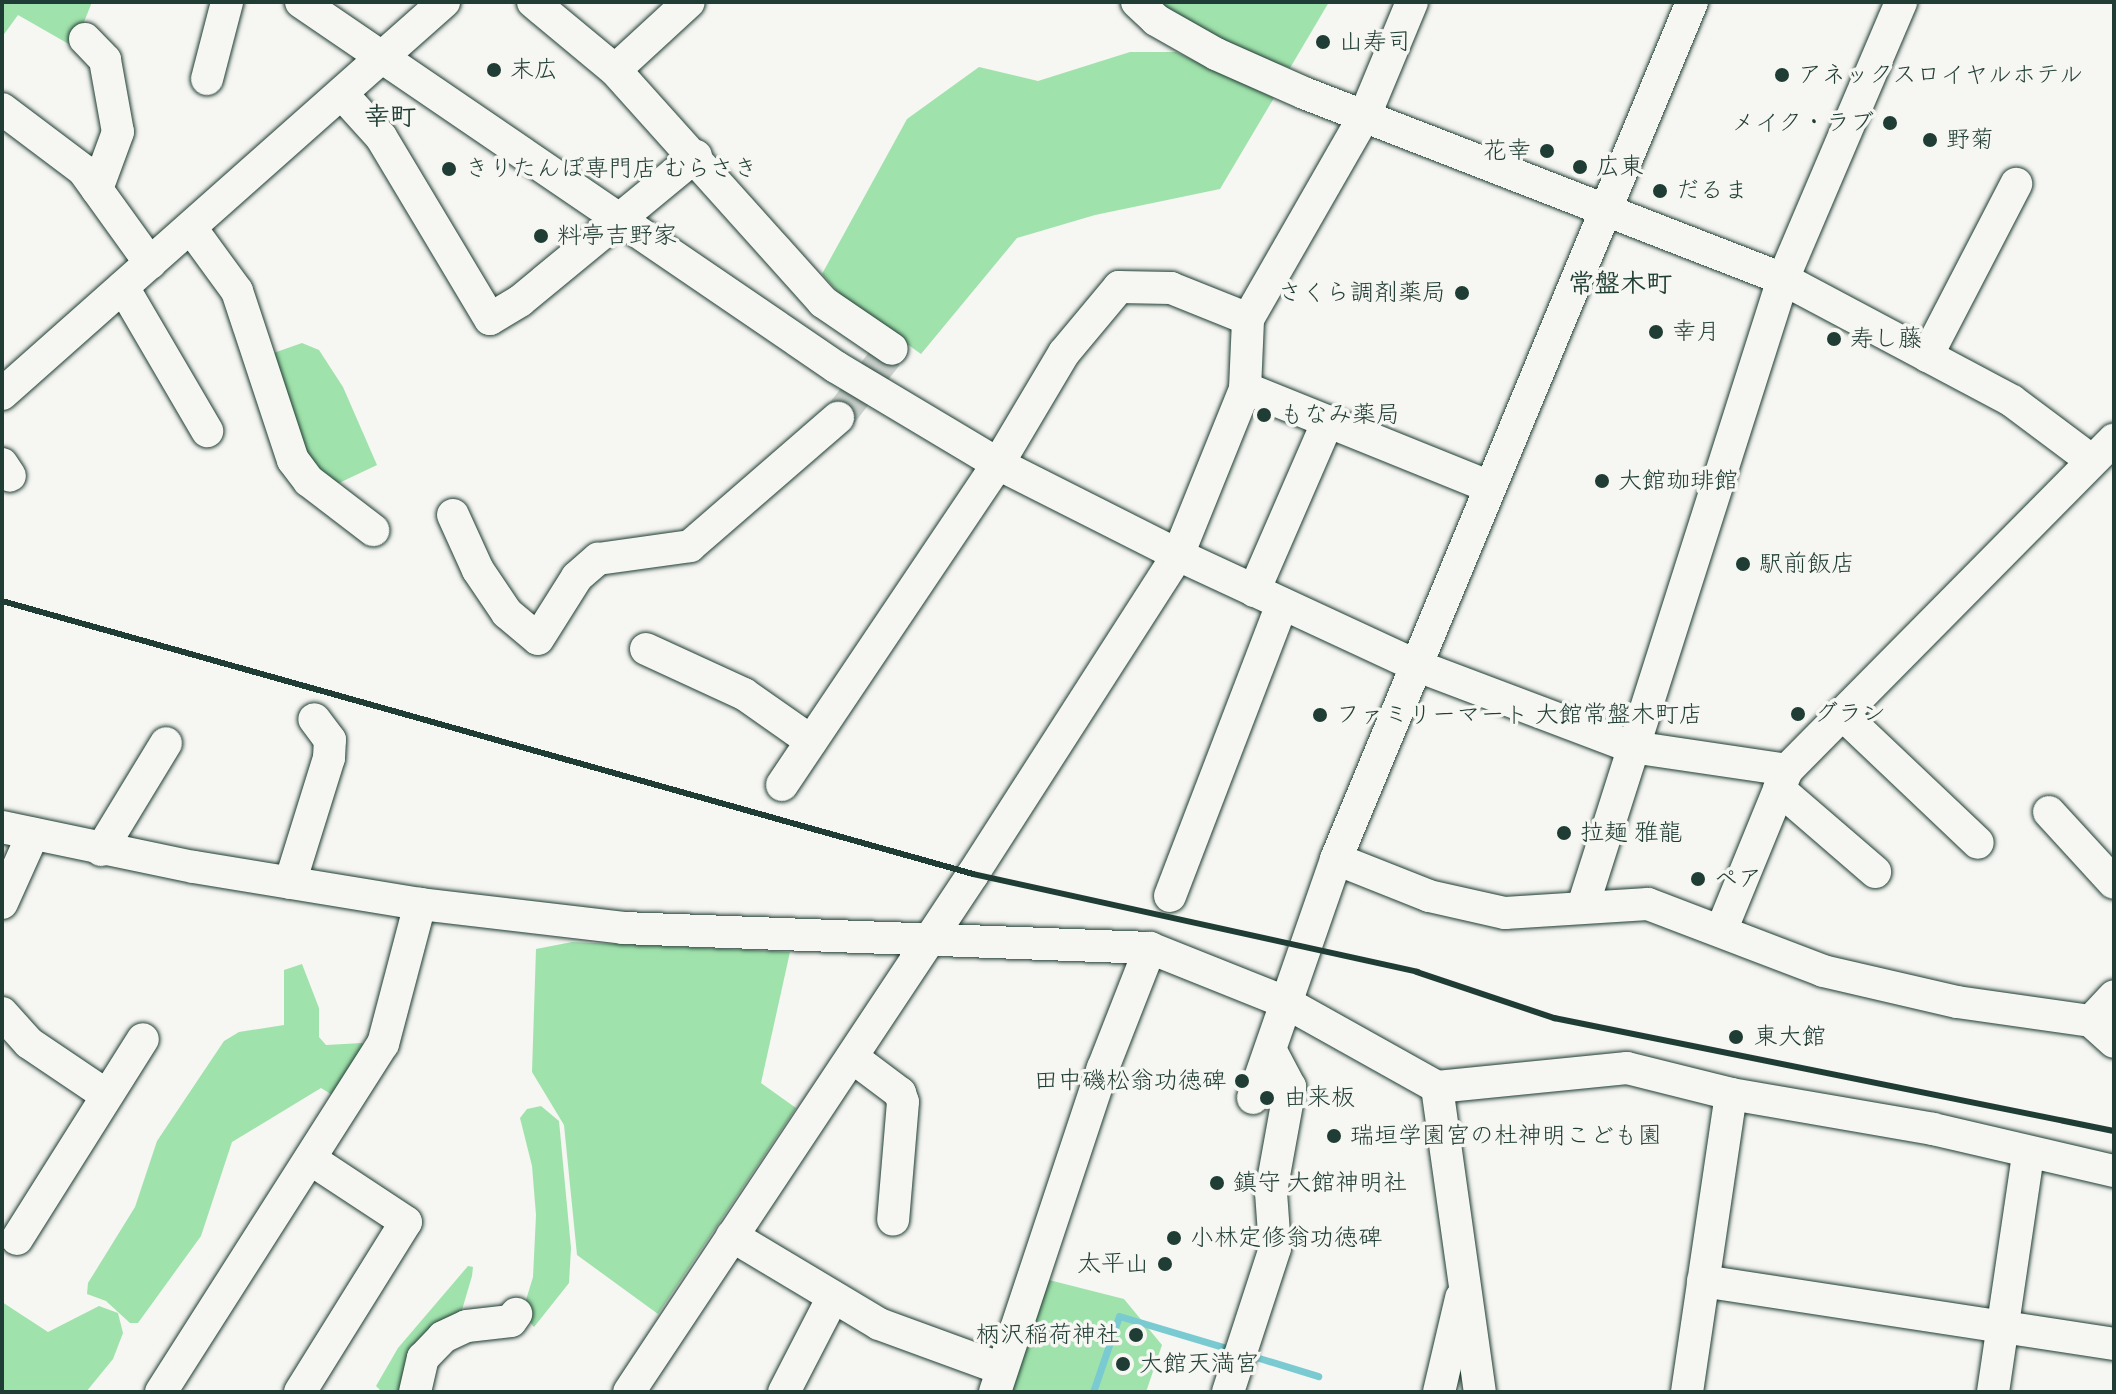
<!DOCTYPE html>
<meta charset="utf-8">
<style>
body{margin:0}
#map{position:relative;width:2116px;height:1394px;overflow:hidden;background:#f6f6f2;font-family:Sriracha,"Klee One",sans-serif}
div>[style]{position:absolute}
.green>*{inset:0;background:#a0e2ac}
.stream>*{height:7px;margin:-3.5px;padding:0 3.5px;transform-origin:3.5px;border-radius:3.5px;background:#79cbd1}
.minor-tunnel>*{height:32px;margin-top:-16px;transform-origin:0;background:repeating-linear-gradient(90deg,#cbd1cc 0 32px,transparent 0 48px)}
.roads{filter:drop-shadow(0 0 2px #1f3d34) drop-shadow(0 0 2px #1f3d34)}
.minor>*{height:32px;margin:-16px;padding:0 16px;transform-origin:16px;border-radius:16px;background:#f6f6f2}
.rail>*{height:6px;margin:-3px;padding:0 3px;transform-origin:3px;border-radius:3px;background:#1f3d34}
.dots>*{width:22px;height:22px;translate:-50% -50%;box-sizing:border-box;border:4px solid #f6f6f2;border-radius:50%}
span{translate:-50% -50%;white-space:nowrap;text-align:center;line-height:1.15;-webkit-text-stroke:7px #f6f6f2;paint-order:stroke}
.poi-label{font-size:24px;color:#1f3d34}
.left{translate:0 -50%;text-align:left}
.right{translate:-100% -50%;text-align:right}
.neighbourhood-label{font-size:26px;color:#1f3d34;font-weight:700}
.frame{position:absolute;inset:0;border:4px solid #1f3d34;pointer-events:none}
</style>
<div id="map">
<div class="green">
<i style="clip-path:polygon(2px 2px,92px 2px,74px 47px,18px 15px,2px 37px)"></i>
<i style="clip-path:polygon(1156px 2px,1329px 2px,1290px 68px,1235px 49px)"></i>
<i style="clip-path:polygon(1130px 52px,1176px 52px,1274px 98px,1220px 189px,1095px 215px,1017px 238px,921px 354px,845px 300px,822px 274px,907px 119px,979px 67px,1038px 81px)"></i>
<i style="clip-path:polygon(302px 343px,319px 350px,343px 387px,377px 465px,339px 483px,320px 481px,311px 473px,265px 356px)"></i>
<i style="clip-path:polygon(572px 942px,790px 952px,761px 1083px,796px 1108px,658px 1314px,577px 1255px,564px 1125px,532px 1072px,536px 949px)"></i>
<i style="clip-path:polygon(302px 964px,319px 1008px,319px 1037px,326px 1045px,362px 1043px,368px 1049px,339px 1099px,321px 1088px,232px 1142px,201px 1236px,138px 1323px,130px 1323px,106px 1301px,87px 1294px,88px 1283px,135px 1207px,157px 1141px,224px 1041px,239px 1032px,284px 1025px,284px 970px)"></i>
<i style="clip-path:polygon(541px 1106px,559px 1121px,571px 1248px,569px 1283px,534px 1327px,522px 1313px,533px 1277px,536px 1215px,532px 1166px,520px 1118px,527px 1109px)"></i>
<i style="clip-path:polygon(468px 1266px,473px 1267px,472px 1276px,459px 1320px,406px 1386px,399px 1392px,380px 1390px,376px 1386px,398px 1348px)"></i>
<i style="clip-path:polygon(1049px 1280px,1124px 1299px,1162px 1345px,1146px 1392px,1012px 1392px)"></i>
<i style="clip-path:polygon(2px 1302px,48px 1332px,99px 1306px,118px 1313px,123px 1333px,113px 1359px,86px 1392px,2px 1392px)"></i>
</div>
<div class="stream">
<i style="left:1259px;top:1358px;width:62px;rotate:17deg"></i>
<i style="left:1093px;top:1392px;width:80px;rotate:-71.1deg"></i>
<i style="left:1119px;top:1316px;width:109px;rotate:16.6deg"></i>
</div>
<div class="minor-tunnel">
<i style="left:838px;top:418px;width:88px;rotate:-52deg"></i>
</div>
<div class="roads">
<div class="minor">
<i style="left:301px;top:2px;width:648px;rotate:34.3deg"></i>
<i style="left:836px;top:367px;width:189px;rotate:30.9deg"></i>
<i style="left:998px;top:464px;width:202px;rotate:26.8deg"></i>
<i style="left:1178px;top:555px;width:261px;rotate:24.9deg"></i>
<i style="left:1415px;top:665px;width:232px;rotate:20.7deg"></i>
<i style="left:1632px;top:747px;width:157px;rotate:8.4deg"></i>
<i style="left:533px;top:2px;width:107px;rotate:39.7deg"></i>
<i style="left:615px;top:70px;width:312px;rotate:48.1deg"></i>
<i style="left:823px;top:302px;width:83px;rotate:34.3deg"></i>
<i style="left:1137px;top:2px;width:26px;rotate:43deg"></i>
<i style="left:1156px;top:20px;width:69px;rotate:29.5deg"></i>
<i style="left:1216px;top:54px;width:96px;rotate:23.9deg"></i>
<i style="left:1304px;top:93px;width:514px;rotate:21.22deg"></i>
<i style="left:1783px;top:279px;width:259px;rotate:28deg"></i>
<i style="left:2012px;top:401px;width:99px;rotate:36.8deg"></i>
<i style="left:85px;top:39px;width:29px;rotate:46deg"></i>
<i style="left:105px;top:60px;width:73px;rotate:79.8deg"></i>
<i style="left:118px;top:132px;width:61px;rotate:110.2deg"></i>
<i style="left:615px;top:70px;width:100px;rotate:-42.6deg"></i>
<i style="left:207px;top:79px;width:80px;rotate:-75.4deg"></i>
<i style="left:342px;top:94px;width:58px;rotate:47.8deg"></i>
<i style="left:381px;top:137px;width:212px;rotate:59.1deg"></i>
<i style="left:490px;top:319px;width:35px;rotate:-31deg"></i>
<i style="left:520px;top:301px;width:228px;rotate:-39.5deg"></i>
<i style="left:2px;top:109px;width:101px;rotate:37deg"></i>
<i style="left:83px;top:170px;width:115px;rotate:54.2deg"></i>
<i style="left:191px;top:228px;width:78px;rotate:53.9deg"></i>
<i style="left:237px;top:291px;width:178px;rotate:71.7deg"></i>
<i style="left:293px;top:460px;width:26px;rotate:53deg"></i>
<i style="left:309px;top:481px;width:81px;rotate:37.4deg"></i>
<i style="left:123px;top:287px;width:167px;rotate:59.7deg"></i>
<i style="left:1927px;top:356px;width:194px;rotate:-62.6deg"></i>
<i style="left:1245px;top:388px;width:264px;rotate:22deg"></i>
<i style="left:2px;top:394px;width:591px;rotate:-41.57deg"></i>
<i style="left:2px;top:464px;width:14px;rotate:56deg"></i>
<i style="left:453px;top:515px;width:60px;rotate:65.6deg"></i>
<i style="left:478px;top:570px;width:52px;rotate:56deg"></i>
<i style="left:507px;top:613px;width:40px;rotate:40deg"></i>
<i style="left:538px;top:639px;width:73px;rotate:-57.8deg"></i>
<i style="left:577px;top:577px;width:28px;rotate:-41deg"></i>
<i style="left:598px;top:559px;width:93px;rotate:-8deg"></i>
<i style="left:690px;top:546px;width:196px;rotate:-40.9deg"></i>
<i style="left:1254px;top:591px;width:185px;rotate:-66.5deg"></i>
<i style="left:646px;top:649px;width:108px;rotate:24.7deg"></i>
<i style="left:744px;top:694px;width:82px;rotate:35deg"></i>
<i style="left:1842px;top:714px;width:187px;rotate:43.5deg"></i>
<i style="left:782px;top:785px;width:387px;rotate:-56.1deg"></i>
<i style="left:998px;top:464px;width:129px;rotate:-59.3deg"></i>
<i style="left:1064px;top:353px;width:86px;rotate:-50.2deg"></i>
<i style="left:1119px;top:287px;width:52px;rotate:1.1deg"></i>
<i style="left:1171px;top:288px;width:83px;rotate:21.9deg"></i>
<i style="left:1779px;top:789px;width:127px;rotate:40.8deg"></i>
<i style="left:2049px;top:812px;width:96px;rotate:47.5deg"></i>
<i style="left:2px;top:827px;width:196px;rotate:11.8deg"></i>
<i style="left:194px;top:867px;width:229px;rotate:9.3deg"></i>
<i style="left:420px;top:904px;width:204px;rotate:6.7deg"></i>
<i style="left:623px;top:928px;width:527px;rotate:2.17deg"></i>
<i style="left:1150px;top:948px;width:145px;rotate:21.8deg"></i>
<i style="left:1285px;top:1002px;width:174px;rotate:29.2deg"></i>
<i style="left:1437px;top:1087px;width:191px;rotate:-5.7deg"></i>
<i style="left:1627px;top:1068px;width:107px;rotate:14deg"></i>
<i style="left:1731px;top:1094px;width:205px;rotate:9.8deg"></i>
<i style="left:1933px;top:1129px;width:186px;rotate:13.1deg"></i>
<i style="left:101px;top:850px;width:125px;rotate:-58.7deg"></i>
<i style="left:1336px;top:859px;width:100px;rotate:21.7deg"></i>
<i style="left:1429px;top:896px;width:78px;rotate:12.6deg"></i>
<i style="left:1505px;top:913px;width:143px;rotate:-3.6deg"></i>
<i style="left:1648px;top:904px;width:187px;rotate:20.9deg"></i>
<i style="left:1823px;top:971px;width:138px;rotate:13deg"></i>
<i style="left:1957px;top:1002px;width:135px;rotate:8.1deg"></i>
<i style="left:2091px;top:1021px;width:34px;rotate:-47deg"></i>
<i style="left:290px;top:883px;width:131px;rotate:-72.7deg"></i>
<i style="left:329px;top:758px;width:18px;rotate:-87deg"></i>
<i style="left:330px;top:740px;width:26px;rotate:-127deg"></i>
<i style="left:1170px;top:896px;width:313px;rotate:-69deg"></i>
<i style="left:2px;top:903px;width:76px;rotate:-65.8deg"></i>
<i style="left:1583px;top:906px;width:658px;rotate:-72.31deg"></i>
<i style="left:1783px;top:279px;width:301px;rotate:-66.9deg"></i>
<i style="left:1721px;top:931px;width:174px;rotate:-67.7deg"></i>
<i style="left:1787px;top:770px;width:465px;rotate:-45.3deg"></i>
<i style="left:2px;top:1013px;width:40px;rotate:48deg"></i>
<i style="left:29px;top:1043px;width:93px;rotate:34deg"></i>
<i style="left:2091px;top:1021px;width:31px;rotate:42deg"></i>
<i style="left:852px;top:1057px;width:60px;rotate:36.9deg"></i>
<i style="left:900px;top:1093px;width:9px;rotate:72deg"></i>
<i style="left:903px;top:1102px;width:118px;rotate:94.8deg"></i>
<i style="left:1437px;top:1087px;width:308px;rotate:82deg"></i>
<i style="left:1253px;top:1098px;width:253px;rotate:-70.8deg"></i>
<i style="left:1336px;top:859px;width:928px;rotate:-67.44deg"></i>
<i style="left:732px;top:1236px;width:171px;rotate:30.9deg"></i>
<i style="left:879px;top:1324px;width:131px;rotate:20.1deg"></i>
<i style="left:17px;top:1239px;width:236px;rotate:-57.8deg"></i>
<i style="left:1703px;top:1281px;width:416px;rotate:8.7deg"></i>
<i style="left:161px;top:1392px;width:413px;rotate:-57.5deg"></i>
<i style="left:383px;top:1044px;width:145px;rotate:-75.2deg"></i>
<i style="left:300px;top:1392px;width:200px;rotate:-58.1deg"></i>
<i style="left:406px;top:1222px;width:113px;rotate:-146.6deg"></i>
<i style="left:415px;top:1392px;width:35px;rotate:-77deg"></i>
<i style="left:423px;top:1358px;width:29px;rotate:-46deg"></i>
<i style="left:443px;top:1337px;width:26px;rotate:-25deg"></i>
<i style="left:467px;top:1326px;width:44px;rotate:-6.5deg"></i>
<i style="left:511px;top:1321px;width:9px;rotate:-54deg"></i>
<i style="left:629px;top:1392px;width:622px;rotate:-56.41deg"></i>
<i style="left:973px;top:874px;width:379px;rotate:-57.3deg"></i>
<i style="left:1178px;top:555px;width:179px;rotate:-68deg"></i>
<i style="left:1245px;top:389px;width:70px;rotate:-87.5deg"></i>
<i style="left:1248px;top:319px;width:235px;rotate:-60.2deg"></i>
<i style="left:1365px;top:115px;width:122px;rotate:-67.4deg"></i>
<i style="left:784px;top:1392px;width:107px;rotate:-62.7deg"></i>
<i style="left:995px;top:1392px;width:342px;rotate:-71.6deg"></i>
<i style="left:1103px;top:1068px;width:129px;rotate:-68.6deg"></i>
<i style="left:1228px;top:1392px;width:151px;rotate:-71.9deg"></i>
<i style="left:1275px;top:1248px;width:56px;rotate:-94.1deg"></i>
<i style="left:1271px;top:1192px;width:107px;rotate:-79.7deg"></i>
<i style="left:1290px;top:1087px;width:41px;rotate:-117.8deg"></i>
<i style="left:1439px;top:1392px;width:97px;rotate:-76.8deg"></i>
<i style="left:1687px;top:1392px;width:301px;rotate:-81.6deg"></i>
<i style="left:1993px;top:1392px;width:240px;rotate:-81.6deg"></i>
</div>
</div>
<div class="rail">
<i style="left:2px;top:601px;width:1009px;rotate:15.7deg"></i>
<i style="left:973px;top:874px;width:455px;rotate:12.4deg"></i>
<i style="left:1417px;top:972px;width:145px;rotate:18.6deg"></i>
<i style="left:1554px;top:1018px;width:571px;rotate:11.41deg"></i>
</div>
<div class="dots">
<i style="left:1323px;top:42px;background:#1f3d34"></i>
<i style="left:494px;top:70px;background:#1f3d34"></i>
<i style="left:1782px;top:75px;background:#1f3d34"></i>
<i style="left:1890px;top:123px;background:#1f3d34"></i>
<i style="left:1930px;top:140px;background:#1f3d34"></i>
<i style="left:1547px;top:151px;background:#1f3d34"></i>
<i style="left:1580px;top:167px;background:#1f3d34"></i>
<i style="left:449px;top:169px;background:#1f3d34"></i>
<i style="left:1660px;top:191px;background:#1f3d34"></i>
<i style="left:541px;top:236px;background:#1f3d34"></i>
<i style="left:1462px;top:293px;background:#1f3d34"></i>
<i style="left:1656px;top:332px;background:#1f3d34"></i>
<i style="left:1834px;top:339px;background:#1f3d34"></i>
<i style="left:1264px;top:415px;background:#1f3d34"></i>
<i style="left:1602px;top:481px;background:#1f3d34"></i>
<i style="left:1743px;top:564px;background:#1f3d34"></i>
<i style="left:1798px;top:714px;background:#1f3d34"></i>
<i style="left:1320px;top:715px;background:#1f3d34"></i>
<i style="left:1564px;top:833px;background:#1f3d34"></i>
<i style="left:1698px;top:879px;background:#1f3d34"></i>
<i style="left:1736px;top:1037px;background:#1f3d34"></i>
<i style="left:1242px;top:1081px;background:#1f3d34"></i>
<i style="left:1267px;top:1098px;background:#1f3d34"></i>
<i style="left:1334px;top:1136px;background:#1f3d34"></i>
<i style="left:1217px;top:1183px;background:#1f3d34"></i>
<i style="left:1174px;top:1238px;background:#1f3d34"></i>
<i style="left:1165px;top:1264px;background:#1f3d34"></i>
<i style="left:1136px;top:1335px;background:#1f3d34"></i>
<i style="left:1123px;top:1364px;background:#1f3d34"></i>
</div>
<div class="poi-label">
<span class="left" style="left:1339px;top:42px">山寿司</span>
<span class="left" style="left:510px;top:70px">末広</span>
<span class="left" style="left:1798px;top:75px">アネックスロイヤルホテル</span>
<span class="right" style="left:1874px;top:123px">メイク・ラブ</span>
<span class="left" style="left:1946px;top:140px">野菊</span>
<span class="right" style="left:1531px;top:151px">花幸</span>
<span class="left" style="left:1596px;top:167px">広東</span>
<span class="left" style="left:465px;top:169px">きりたんぽ専門店 むらさき</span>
<span class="left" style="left:1676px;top:191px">だるま</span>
<span class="left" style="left:557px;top:236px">料亭吉野家</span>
<span class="right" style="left:1446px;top:293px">さくら調剤薬局</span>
<span class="left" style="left:1672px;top:332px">幸月</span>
<span class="left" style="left:1850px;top:339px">寿し藤</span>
<span class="left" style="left:1280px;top:415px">もなみ薬局</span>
<span class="left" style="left:1618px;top:481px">大館珈琲館</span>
<span class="left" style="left:1759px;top:564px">駅前飯店</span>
<span class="left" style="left:1814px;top:714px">グラン</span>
<span class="left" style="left:1336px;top:715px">ファミリーマート 大館常盤木町店</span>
<span class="left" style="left:1580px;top:833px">拉麺 雅龍</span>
<span class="left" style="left:1714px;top:879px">ペア</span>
<span class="left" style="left:1754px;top:1037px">東大館</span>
<span class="right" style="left:1226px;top:1081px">田中磯松翁功徳碑</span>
<span class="left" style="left:1283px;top:1098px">由来板</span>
<span class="left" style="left:1350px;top:1136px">瑞垣学園宮の杜神明こども園</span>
<span class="left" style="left:1233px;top:1183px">鎮守 大館神明社</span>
<span class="left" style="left:1190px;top:1238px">小林定修翁功徳碑</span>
<span class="right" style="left:1149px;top:1264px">太平山</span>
<span class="right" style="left:1120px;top:1335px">柄沢稲荷神社</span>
<span class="left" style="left:1139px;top:1364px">大館天満宮</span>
</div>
<div class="neighbourhood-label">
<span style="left:390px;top:117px">幸町</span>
<span style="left:1620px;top:284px">常盤木町</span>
</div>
<div class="frame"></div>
</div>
